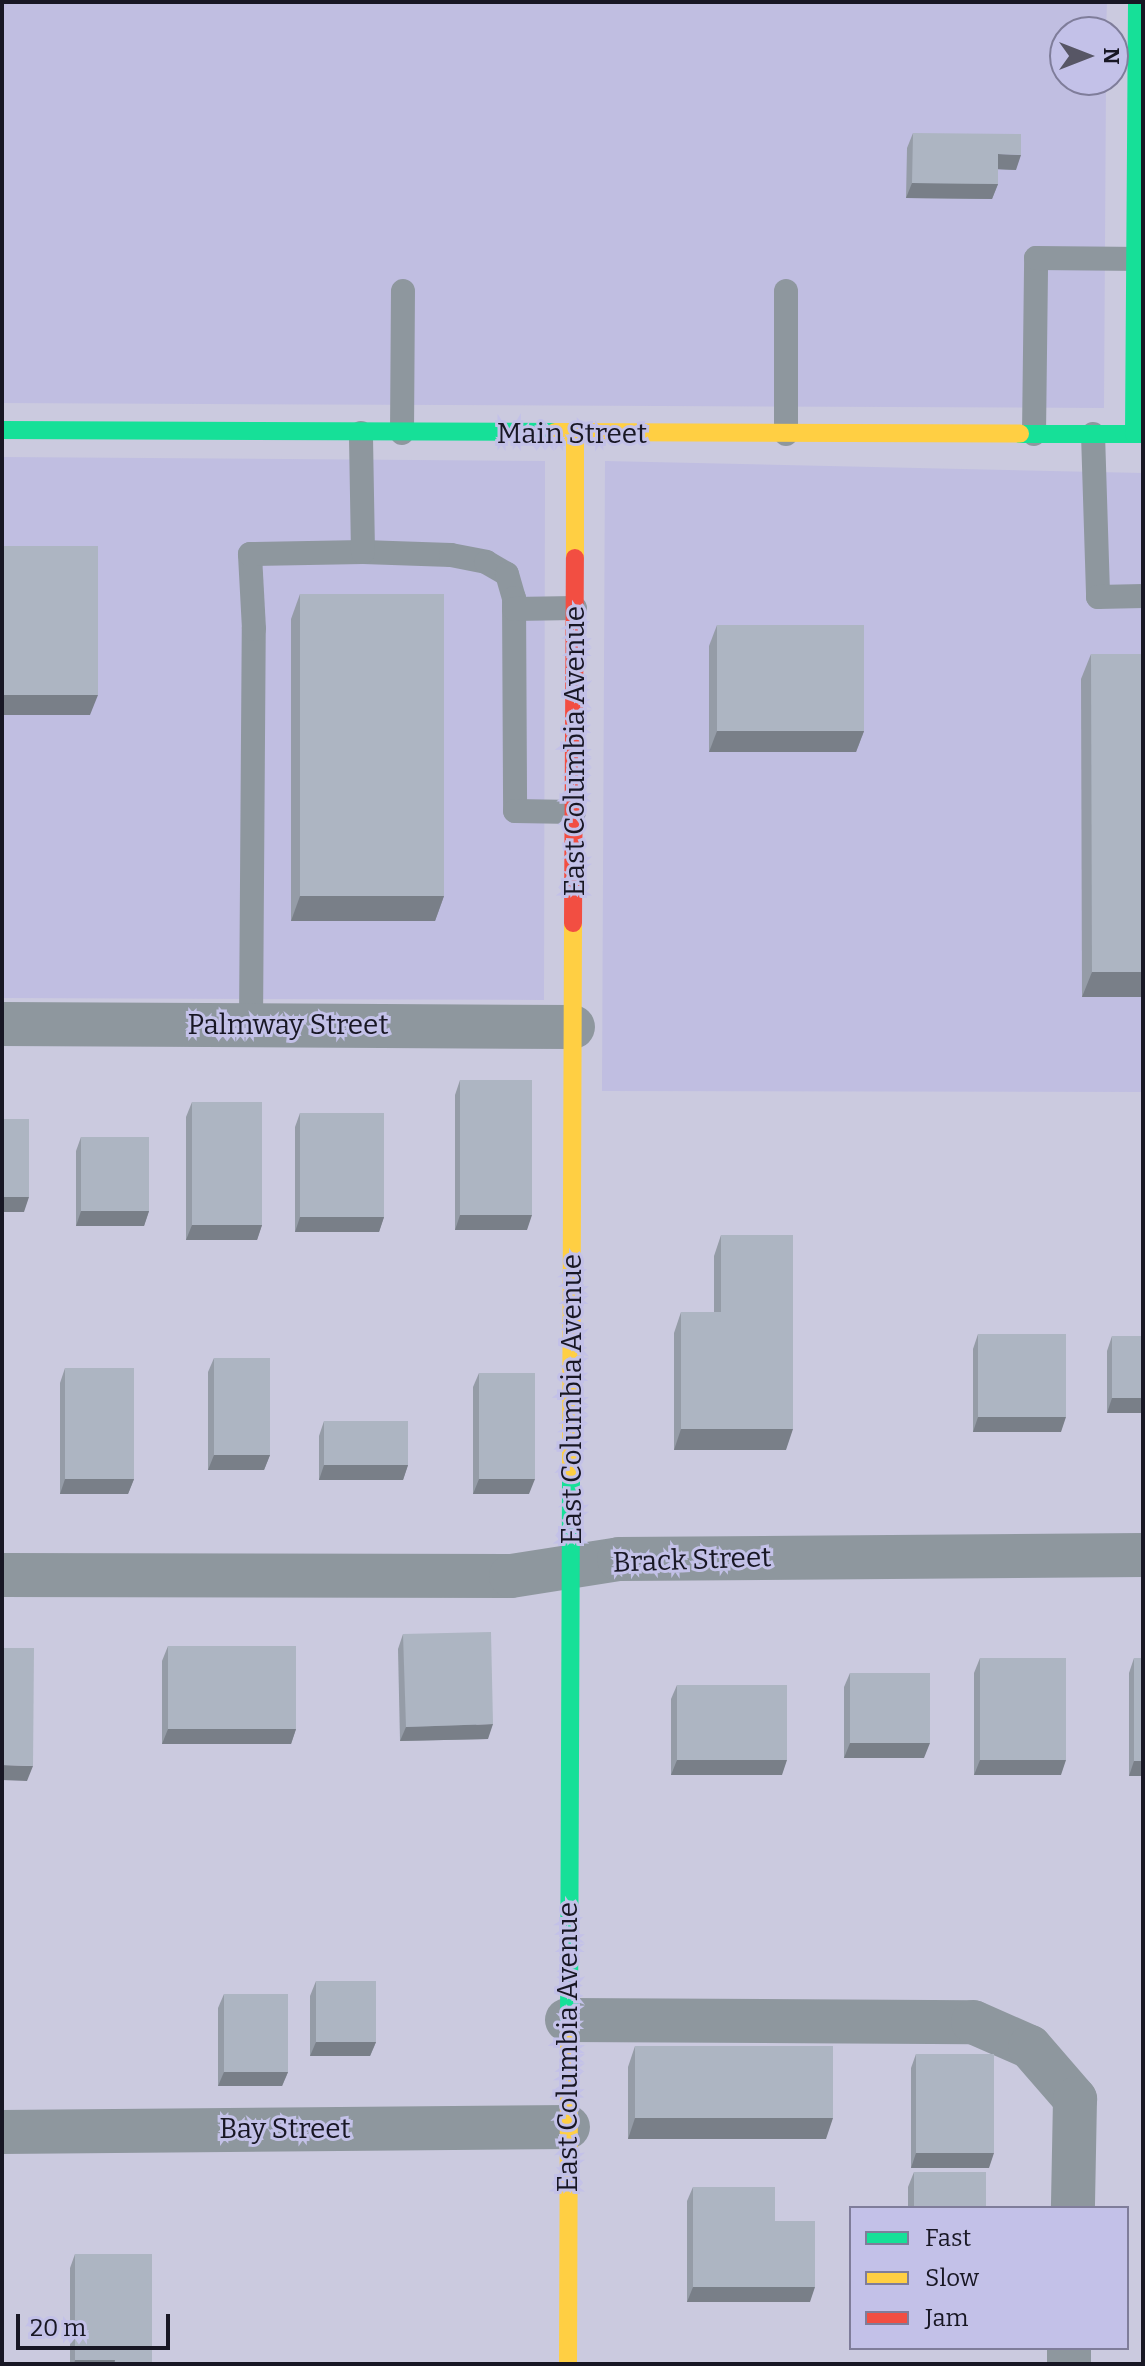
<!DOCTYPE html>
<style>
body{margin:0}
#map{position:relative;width:1145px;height:2366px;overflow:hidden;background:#cbcadf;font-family:Bitter,serif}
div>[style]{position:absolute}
.built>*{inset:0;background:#c0bee1}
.lane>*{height:24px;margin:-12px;padding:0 12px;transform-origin:12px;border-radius:12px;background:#8e979e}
.street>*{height:44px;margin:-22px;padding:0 22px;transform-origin:22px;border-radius:22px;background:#8e979e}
.fast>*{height:18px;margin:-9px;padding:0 9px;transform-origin:9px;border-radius:9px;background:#16e098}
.slow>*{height:18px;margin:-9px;padding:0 9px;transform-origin:9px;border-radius:9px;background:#ffcf43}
.jam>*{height:18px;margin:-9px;padding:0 9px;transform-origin:9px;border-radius:9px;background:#f24e42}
.wall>*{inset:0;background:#959ca7}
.shaded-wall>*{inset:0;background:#797f88}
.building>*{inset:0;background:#adb5c2}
span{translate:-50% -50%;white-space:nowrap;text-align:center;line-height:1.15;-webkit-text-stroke:6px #c3c1e8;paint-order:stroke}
.street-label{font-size:28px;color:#181724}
.frame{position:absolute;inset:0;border:4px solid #181724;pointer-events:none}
.legend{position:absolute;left:849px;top:2206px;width:280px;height:144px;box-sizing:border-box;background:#c3c1e8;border:2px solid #7f7d9a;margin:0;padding:10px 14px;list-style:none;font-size:24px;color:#181724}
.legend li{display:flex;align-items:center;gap:16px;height:40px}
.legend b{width:40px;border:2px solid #7f7d9a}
.north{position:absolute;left:1049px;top:16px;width:80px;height:80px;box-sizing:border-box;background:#c3c1e8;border:2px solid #7f7d9a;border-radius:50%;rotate:90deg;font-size:22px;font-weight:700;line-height:32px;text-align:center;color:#181724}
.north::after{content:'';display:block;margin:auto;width:28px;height:36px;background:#575665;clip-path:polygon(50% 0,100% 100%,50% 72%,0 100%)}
.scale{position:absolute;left:16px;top:2314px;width:154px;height:36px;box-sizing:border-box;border:4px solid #181724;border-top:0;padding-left:10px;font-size:24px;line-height:28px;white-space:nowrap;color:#181724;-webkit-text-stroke:6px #c3c1e8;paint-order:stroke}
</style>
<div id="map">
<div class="built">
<i style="clip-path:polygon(2px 2px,1107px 2px,1106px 32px,1065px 32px,1065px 80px,1106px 80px,1104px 408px,2px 403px)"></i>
<i style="clip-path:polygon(2px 457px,545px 461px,544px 1000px,2px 998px)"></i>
<i style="clip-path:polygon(605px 461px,1143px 473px,1143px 1092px,602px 1091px)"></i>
</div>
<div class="lane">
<i style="left:786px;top:291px;width:143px;rotate:90deg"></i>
<i style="left:402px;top:433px;width:142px;rotate:-89.6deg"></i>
<i style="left:1034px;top:434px;width:176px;rotate:-89.3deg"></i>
<i style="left:1036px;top:258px;width:107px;rotate:0.5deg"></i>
<i style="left:1093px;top:434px;width:163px;rotate:88.2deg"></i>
<i style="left:1098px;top:597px;width:45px;rotate:-1.3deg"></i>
<i style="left:363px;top:552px;width:88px;rotate:2deg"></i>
<i style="left:451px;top:555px;width:36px;rotate:11deg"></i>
<i style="left:486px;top:562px;width:24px;rotate:30deg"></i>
<i style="left:507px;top:574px;width:25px;rotate:74deg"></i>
<i style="left:514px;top:598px;width:213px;rotate:89.7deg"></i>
<i style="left:515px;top:811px;width:59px;rotate:1deg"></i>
<i style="left:514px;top:609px;width:61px;rotate:-0.9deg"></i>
<i style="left:251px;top:1025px;width:396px;rotate:-89.6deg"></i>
<i style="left:254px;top:629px;width:75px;rotate:-93.1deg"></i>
<i style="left:250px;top:554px;width:113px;rotate:-1deg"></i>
<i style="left:363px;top:552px;width:119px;rotate:-91deg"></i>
</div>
<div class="street">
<i style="left:2px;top:1024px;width:571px;rotate:0.3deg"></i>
<i style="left:2px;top:1575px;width:509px;rotate:0.11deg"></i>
<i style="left:511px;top:1576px;width:109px;rotate:-8.9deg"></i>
<i style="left:619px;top:1559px;width:524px;rotate:-0.44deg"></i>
<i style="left:567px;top:2020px;width:406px;rotate:0.3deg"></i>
<i style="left:973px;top:2022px;width:62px;rotate:23.7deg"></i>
<i style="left:1030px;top:2047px;width:69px;rotate:49.1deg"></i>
<i style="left:1075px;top:2099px;width:109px;rotate:91.1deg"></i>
<i style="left:2px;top:2132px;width:566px;rotate:-0.51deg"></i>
<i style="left:1069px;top:2364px;width:16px;rotate:-90deg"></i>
</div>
<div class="fast">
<i style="left:2px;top:430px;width:553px;rotate:0.21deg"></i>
<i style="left:1020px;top:434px;width:123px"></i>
<i style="left:1134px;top:434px;width:432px;rotate:-89.6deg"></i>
<i style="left:569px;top:2029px;width:555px;rotate:-89.79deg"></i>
</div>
<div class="slow">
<i style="left:555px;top:432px;width:465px;rotate:0.2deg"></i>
<i style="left:575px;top:558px;width:124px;rotate:-90deg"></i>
<i style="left:571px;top:1474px;width:551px;rotate:-89.79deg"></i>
<i style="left:568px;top:2364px;width:335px;rotate:-89.8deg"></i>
</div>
<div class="jam">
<i style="left:573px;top:923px;width:365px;rotate:-89.7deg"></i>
</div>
<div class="wall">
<i style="clip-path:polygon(913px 133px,1016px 170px,998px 169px,998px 184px,992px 199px,906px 198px,907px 148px)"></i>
<i style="clip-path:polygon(300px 594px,444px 896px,435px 921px,291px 921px,291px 619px)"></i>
<i style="clip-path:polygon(717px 625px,864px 731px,856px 752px,709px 752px,709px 646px)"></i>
<i style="clip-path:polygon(1091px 654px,1143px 997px,1082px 997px,1081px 679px)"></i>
<i style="clip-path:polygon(460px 1080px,527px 1230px,455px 1230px,455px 1095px)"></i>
<i style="clip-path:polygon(192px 1102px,262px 1225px,257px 1240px,186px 1240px,186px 1117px)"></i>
<i style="clip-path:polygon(300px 1113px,384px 1217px,379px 1232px,295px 1232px,295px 1127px)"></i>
<i style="clip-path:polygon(81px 1137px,149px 1211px,144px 1226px,76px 1226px,76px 1151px)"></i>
<i style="clip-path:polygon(721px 1235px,786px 1450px,674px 1450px,674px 1333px,681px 1312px,714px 1312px,714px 1256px)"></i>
<i style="clip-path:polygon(978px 1334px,1061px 1432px,973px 1432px,973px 1349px)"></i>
<i style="clip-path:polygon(1112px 1336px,1143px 1413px,1107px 1413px,1107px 1351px)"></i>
<i style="clip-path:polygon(214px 1358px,270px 1455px,264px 1470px,208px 1470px,208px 1372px)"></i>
<i style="clip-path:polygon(65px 1368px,134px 1479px,128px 1494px,60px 1494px,60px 1383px)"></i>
<i style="clip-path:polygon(479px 1373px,529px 1494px,473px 1494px,473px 1387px)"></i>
<i style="clip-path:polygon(324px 1421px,408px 1465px,403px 1480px,319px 1480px,319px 1436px)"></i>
<i style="clip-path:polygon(403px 1634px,488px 1739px,400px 1741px,398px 1649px)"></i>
<i style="clip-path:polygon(168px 1646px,296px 1729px,291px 1744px,162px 1744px,162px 1661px)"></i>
<i style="clip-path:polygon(980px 1658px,1061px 1775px,974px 1775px,974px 1673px)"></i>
<i style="clip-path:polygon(1134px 1658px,1143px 1776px,1129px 1776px,1129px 1673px)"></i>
<i style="clip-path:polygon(850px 1673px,924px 1758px,844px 1758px,844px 1687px)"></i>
<i style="clip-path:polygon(677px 1685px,782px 1775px,671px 1775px,671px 1699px)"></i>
<i style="clip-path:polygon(316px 1981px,376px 2042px,370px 2056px,310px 2056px,310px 1996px)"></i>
<i style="clip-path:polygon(224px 1994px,288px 2072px,282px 2086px,218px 2086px,218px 2008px)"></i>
<i style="clip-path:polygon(635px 2046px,826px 2139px,628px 2139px,628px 2067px)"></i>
<i style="clip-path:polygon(916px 2054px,989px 2168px,911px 2168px,911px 2068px)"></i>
<i style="clip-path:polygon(914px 2172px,986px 2208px,908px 2208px,908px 2187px)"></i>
<i style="clip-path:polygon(693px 2187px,775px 2221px,810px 2302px,687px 2302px,687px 2201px)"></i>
<i style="clip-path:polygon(75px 2254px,152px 2364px,70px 2364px,70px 2268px)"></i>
</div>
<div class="shaded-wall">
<i style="clip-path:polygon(998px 154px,1021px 155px,1016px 170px,992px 169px)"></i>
<i style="clip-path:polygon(912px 183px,998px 184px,992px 199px,906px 198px)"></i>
<i style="clip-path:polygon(2px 695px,98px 695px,90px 715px,2px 715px)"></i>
<i style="clip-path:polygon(717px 731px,864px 731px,856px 752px,709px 752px)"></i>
<i style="clip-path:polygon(300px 896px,444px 896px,435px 921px,291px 921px)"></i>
<i style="clip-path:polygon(1092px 972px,1143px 972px,1143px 997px,1082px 997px)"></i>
<i style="clip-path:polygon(2px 1197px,29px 1197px,24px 1212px,2px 1212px)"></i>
<i style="clip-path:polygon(81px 1211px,149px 1211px,144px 1226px,76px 1226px)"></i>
<i style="clip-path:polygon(460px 1215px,532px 1215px,527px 1230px,455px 1230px)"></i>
<i style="clip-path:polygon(300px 1217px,384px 1217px,379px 1232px,295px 1232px)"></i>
<i style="clip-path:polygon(192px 1225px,262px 1225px,257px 1240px,186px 1240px)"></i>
<i style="clip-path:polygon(1112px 1398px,1143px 1398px,1143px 1413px,1107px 1413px)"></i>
<i style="clip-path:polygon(978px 1417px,1066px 1417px,1061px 1432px,973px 1432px)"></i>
<i style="clip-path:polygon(681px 1429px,793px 1429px,786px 1450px,674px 1450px)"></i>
<i style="clip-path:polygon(214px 1455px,270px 1455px,264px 1470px,208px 1470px)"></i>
<i style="clip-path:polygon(324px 1465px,408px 1465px,403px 1480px,319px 1480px)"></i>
<i style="clip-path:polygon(65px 1479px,134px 1479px,128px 1494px,60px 1494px)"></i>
<i style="clip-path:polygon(479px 1479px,535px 1479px,529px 1494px,473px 1494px)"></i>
<i style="clip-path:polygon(493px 1724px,488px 1739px,400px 1741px,406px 1727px)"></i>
<i style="clip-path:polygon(168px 1729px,296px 1729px,291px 1744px,162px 1744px)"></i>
<i style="clip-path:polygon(850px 1743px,930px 1743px,924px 1758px,844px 1758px)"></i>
<i style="clip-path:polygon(677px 1760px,787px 1760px,782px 1775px,671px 1775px)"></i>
<i style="clip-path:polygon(980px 1760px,1066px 1760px,1061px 1775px,974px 1775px)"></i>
<i style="clip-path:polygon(1134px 1761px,1143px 1761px,1143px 1776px,1129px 1776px)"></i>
<i style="clip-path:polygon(2px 1765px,33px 1766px,27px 1781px,2px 1780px)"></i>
<i style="clip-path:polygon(316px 2042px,376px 2042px,370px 2056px,310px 2056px)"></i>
<i style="clip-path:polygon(224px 2072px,288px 2072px,282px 2086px,218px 2086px)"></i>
<i style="clip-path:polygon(635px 2118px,833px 2118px,826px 2139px,628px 2139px)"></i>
<i style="clip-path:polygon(916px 2153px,994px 2153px,989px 2168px,911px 2168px)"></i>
<i style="clip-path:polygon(693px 2287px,815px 2287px,810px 2302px,687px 2302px)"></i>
<i style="clip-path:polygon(75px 2360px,115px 2360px,114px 2364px,74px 2364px)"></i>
</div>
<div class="building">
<i style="clip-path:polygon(913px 133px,1021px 134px,1021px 155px,998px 154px,998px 184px,912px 183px)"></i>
<i style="clip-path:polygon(2px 546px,98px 546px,98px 695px,2px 695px)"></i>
<i style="clip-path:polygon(300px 594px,444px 594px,444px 896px,300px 896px)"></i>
<i style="clip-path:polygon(717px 625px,864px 625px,864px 731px,717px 731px)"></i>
<i style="clip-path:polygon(1091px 654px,1143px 654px,1143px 972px,1092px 972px)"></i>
<i style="clip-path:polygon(460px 1080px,532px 1080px,532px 1215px,460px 1215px)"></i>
<i style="clip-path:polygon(192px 1102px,262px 1102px,262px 1225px,192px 1225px)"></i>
<i style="clip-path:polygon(300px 1113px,384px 1113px,384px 1217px,300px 1217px)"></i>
<i style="clip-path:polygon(2px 1119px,29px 1119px,29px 1197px,2px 1197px)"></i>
<i style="clip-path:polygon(81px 1137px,149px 1137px,149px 1211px,81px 1211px)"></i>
<i style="clip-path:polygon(721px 1235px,793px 1235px,793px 1429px,681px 1429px,681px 1312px,721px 1312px)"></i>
<i style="clip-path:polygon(978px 1334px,1066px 1334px,1066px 1417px,978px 1417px)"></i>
<i style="clip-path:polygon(1112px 1336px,1143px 1336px,1143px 1398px,1112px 1398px)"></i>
<i style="clip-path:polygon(214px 1358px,270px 1358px,270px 1455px,214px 1455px)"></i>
<i style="clip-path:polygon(65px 1368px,134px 1368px,134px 1479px,65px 1479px)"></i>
<i style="clip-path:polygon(479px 1373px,535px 1373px,535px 1479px,479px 1479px)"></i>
<i style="clip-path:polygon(2px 1379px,3px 1379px,3px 1475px,2px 1475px)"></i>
<i style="clip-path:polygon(324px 1421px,408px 1421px,408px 1465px,324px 1465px)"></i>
<i style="clip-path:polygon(491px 1632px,493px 1724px,406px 1727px,403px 1634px)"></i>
<i style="clip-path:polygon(168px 1646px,296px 1646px,296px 1729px,168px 1729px)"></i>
<i style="clip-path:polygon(2px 1648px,34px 1648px,33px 1766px,2px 1765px)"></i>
<i style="clip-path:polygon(980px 1658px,1066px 1658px,1066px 1760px,980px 1760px)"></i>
<i style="clip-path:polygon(1134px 1658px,1143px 1658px,1143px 1761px,1134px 1761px)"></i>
<i style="clip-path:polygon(850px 1673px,930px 1673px,930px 1743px,850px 1743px)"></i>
<i style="clip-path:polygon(677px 1685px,787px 1685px,787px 1760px,677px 1760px)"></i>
<i style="clip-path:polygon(316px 1981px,376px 1981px,376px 2042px,316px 2042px)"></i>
<i style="clip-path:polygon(224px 1994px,288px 1994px,288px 2072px,224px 2072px)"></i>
<i style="clip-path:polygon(635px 2046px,833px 2046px,833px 2118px,635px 2118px)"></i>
<i style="clip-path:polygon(916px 2054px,994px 2054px,994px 2153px,916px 2153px)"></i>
<i style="clip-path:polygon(914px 2172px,986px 2172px,986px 2208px,914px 2208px)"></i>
<i style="clip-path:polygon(693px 2187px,775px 2187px,775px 2221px,815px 2221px,815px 2287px,693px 2287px)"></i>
<i style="clip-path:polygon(75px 2254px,152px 2254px,152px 2364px,115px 2364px,115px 2360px,75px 2360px)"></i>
</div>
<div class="street-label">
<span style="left:572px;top:434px">Main Street</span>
<span style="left:575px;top:751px;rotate:-90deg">East Columbia Avenue</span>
<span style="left:288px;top:1025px">Palmway Street</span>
<span style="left:572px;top:1399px;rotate:-90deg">East Columbia Avenue</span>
<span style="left:692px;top:1560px;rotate:-2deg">Brack Street</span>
<span style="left:568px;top:2047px;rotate:-90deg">East Columbia Avenue</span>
<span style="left:285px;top:2129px">Bay Street</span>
</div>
<div class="frame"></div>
<ul class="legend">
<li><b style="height:10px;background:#16e098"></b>Fast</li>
<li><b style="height:10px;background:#ffcf43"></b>Slow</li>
<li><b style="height:10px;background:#f24e42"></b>Jam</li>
</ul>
<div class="north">N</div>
<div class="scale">20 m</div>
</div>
